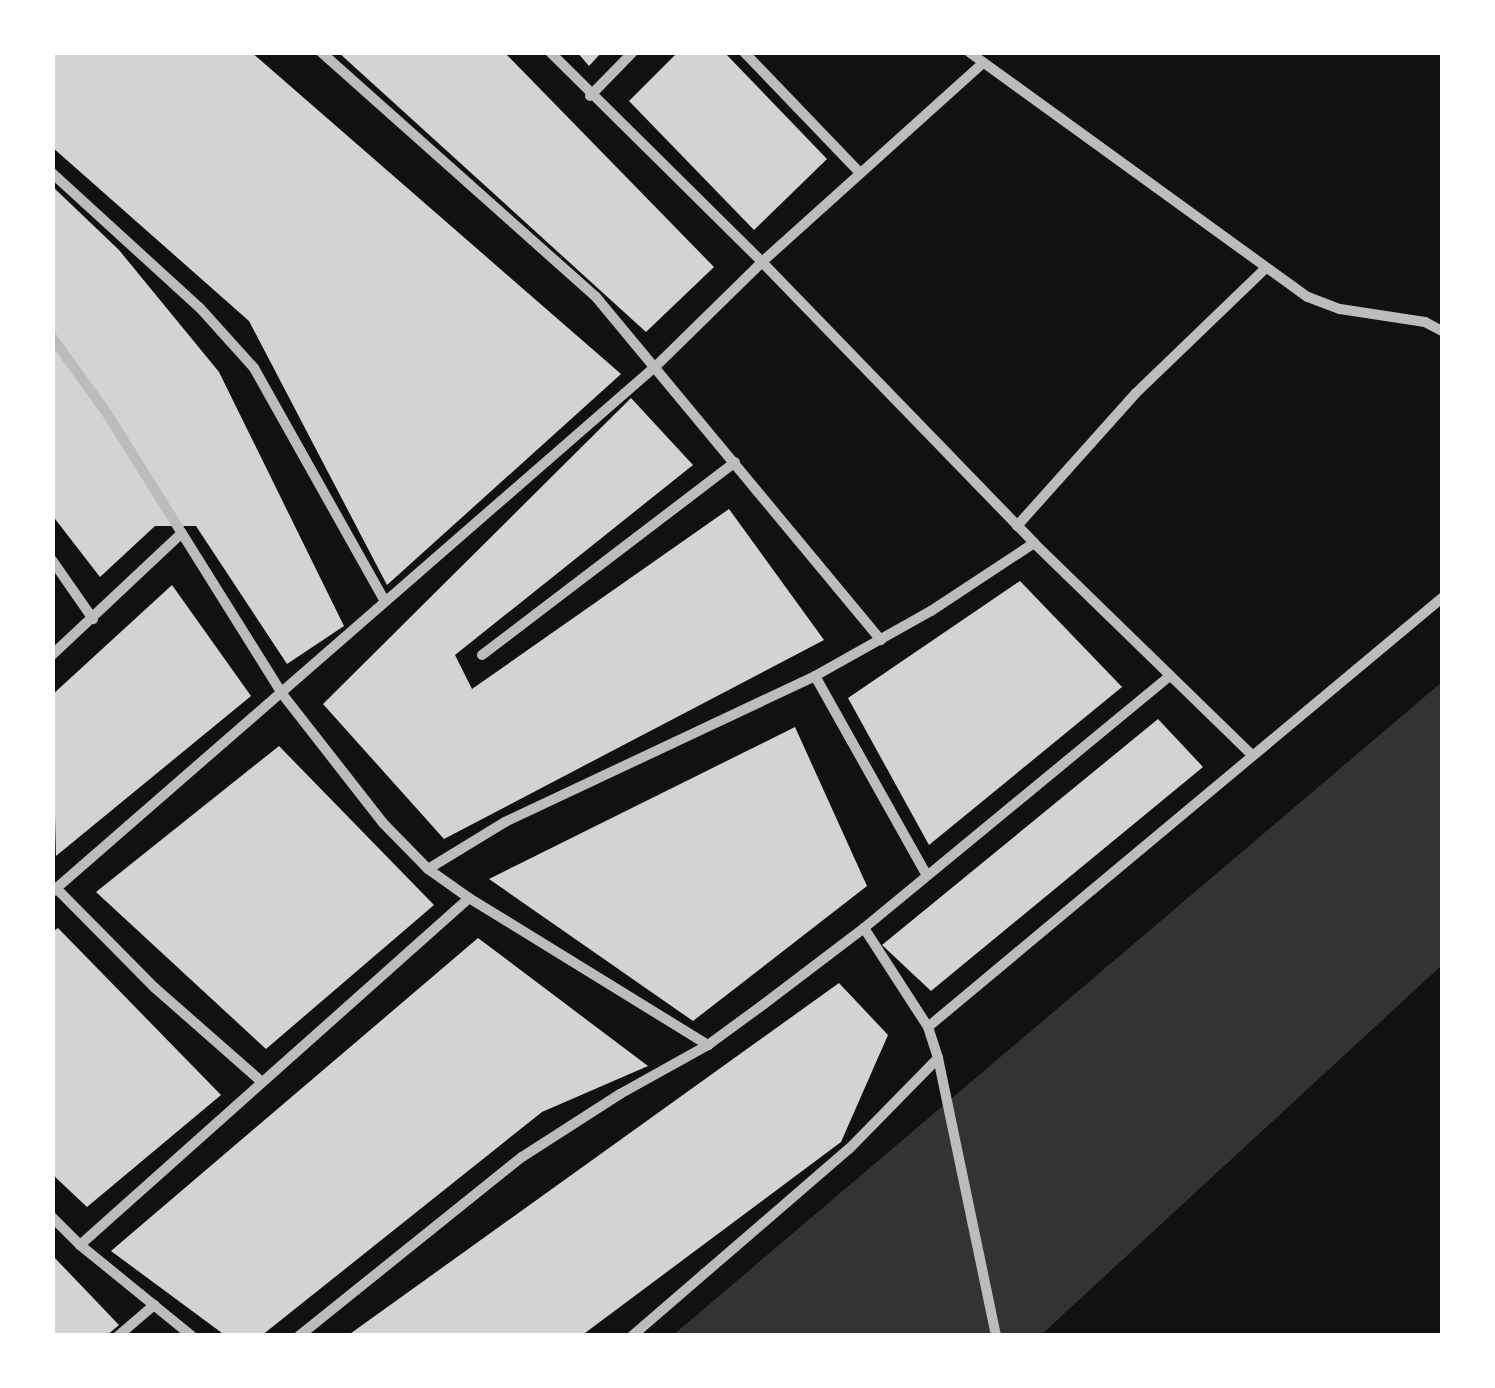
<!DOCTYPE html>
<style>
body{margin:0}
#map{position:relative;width:1495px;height:1388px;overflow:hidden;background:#111;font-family:Lato,sans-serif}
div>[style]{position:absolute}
.water>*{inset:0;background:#333}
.building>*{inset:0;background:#d3d3d3}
.minor>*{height:10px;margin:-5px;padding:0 5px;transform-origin:5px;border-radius:5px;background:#bcbcbc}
span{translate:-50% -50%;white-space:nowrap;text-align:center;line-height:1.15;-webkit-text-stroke:10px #fff;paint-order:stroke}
.frame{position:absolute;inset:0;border:55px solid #fff;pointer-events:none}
</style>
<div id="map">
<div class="water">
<i style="clip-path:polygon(1442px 682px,1442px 965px,1041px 1335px,672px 1336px)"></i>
</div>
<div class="building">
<i style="clip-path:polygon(52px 52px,251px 52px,621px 374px,387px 585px,249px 321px,52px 147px)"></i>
<i style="clip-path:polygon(338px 52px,504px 52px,714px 267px,646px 332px)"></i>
<i style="clip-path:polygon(577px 52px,602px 52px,589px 66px)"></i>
<i style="clip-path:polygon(678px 52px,724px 52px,827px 159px,754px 230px,629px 101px)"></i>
<i style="clip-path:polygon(52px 186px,119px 250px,219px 372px,344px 626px,287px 664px,196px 526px,155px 526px,100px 577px,52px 515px)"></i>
<i style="clip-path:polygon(631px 398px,693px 465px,455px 655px,472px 689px,729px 509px,824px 640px,444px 839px,323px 704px)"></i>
<i style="clip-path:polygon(1020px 581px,1122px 687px,929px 845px,848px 698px)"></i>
<i style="clip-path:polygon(172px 585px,251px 696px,56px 856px,52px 695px)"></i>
<i style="clip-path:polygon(1158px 719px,1203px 767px,931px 991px,882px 945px)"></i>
<i style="clip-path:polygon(795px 727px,867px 886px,693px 1021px,489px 879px)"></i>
<i style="clip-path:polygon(279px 746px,434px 905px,266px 1049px,96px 892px)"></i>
<i style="clip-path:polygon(58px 928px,221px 1095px,87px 1207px,52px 1174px,52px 932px)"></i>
<i style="clip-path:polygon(478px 938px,648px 1066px,542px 1112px,261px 1336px,226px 1336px,111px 1251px)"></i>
<i style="clip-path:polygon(839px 983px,888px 1035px,841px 1142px,581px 1336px,347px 1336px)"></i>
<i style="clip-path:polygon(52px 1255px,119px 1325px,106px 1336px,52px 1336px)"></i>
</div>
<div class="minor">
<i style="left:321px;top:52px;width:368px;rotate:41.7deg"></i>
<i style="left:596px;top:297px;width:446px;rotate:50.3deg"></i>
<i style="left:550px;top:52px;width:298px;rotate:44.7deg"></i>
<i style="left:762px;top:262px;width:391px;rotate:45.9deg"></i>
<i style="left:1034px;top:543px;width:303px;rotate:44.2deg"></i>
<i style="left:744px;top:52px;width:166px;rotate:46.2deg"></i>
<i style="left:969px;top:52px;width:418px;rotate:35.9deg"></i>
<i style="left:1308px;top:297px;width:34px;rotate:21deg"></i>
<i style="left:1340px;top:309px;width:86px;rotate:8.7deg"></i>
<i style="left:1425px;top:322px;width:19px;rotate:28deg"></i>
<i style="left:590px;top:96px;width:62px;rotate:-45.7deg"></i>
<i style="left:52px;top:173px;width:200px;rotate:42.4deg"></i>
<i style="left:200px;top:308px;width:81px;rotate:48deg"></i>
<i style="left:254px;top:368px;width:266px;rotate:60.7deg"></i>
<i style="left:52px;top:337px;width:96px;rotate:54.3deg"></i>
<i style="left:108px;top:415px;width:330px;rotate:58deg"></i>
<i style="left:283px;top:695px;width:162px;rotate:52deg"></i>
<i style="left:383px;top:823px;width:64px;rotate:45.6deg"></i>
<i style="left:428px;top:869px;width:50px;rotate:35.3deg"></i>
<i style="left:469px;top:898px;width:281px;rotate:31.6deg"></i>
<i style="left:1017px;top:526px;width:178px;rotate:-48.2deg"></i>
<i style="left:1136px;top:393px;width:180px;rotate:-43.9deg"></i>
<i style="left:52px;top:560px;width:72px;rotate:55.2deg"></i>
<i style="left:52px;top:655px;width:178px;rotate:-43.2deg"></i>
<i style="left:482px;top:655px;width:318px;rotate:-37.3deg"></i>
<i style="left:815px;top:676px;width:227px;rotate:60.7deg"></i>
<i style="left:428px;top:869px;width:90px;rotate:-31.4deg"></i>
<i style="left:505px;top:822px;width:343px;rotate:-25.2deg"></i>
<i style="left:815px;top:676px;width:133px;rotate:-29.3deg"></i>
<i style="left:931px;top:611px;width:123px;rotate:-33.4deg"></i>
<i style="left:55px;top:887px;width:142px;rotate:45.3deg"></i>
<i style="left:155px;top:988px;width:142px;rotate:41.3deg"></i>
<i style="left:52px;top:892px;width:802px;rotate:-41.06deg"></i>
<i style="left:657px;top:365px;width:147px;rotate:-44.4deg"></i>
<i style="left:762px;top:262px;width:295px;rotate:-42deg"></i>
<i style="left:864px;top:928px;width:118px;rotate:57.1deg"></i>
<i style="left:928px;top:1027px;width:33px;rotate:72deg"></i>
<i style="left:938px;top:1058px;width:284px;rotate:78.2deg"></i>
<i style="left:928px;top:1027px;width:670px;rotate:-39.85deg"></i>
<i style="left:52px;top:1217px;width:40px;rotate:45deg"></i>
<i style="left:80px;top:1245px;width:144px;rotate:39.1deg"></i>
<i style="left:80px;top:1245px;width:521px;rotate:-41.73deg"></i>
<i style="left:118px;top:1336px;width:48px;rotate:-40.7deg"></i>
<i style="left:299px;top:1336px;width:286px;rotate:-38.8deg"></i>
<i style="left:522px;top:1157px;width:117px;rotate:-32.7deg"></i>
<i style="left:620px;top:1094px;width:101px;rotate:-29.1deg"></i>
<i style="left:708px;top:1045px;width:69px;rotate:-36.2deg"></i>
<i style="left:764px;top:1004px;width:126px;rotate:-37.2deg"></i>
<i style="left:864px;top:928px;width:395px;rotate:-39.5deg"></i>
<i style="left:632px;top:1336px;width:286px;rotate:-40.8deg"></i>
<i style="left:849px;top:1149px;width:127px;rotate:-45.6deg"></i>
</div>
<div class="frame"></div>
</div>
